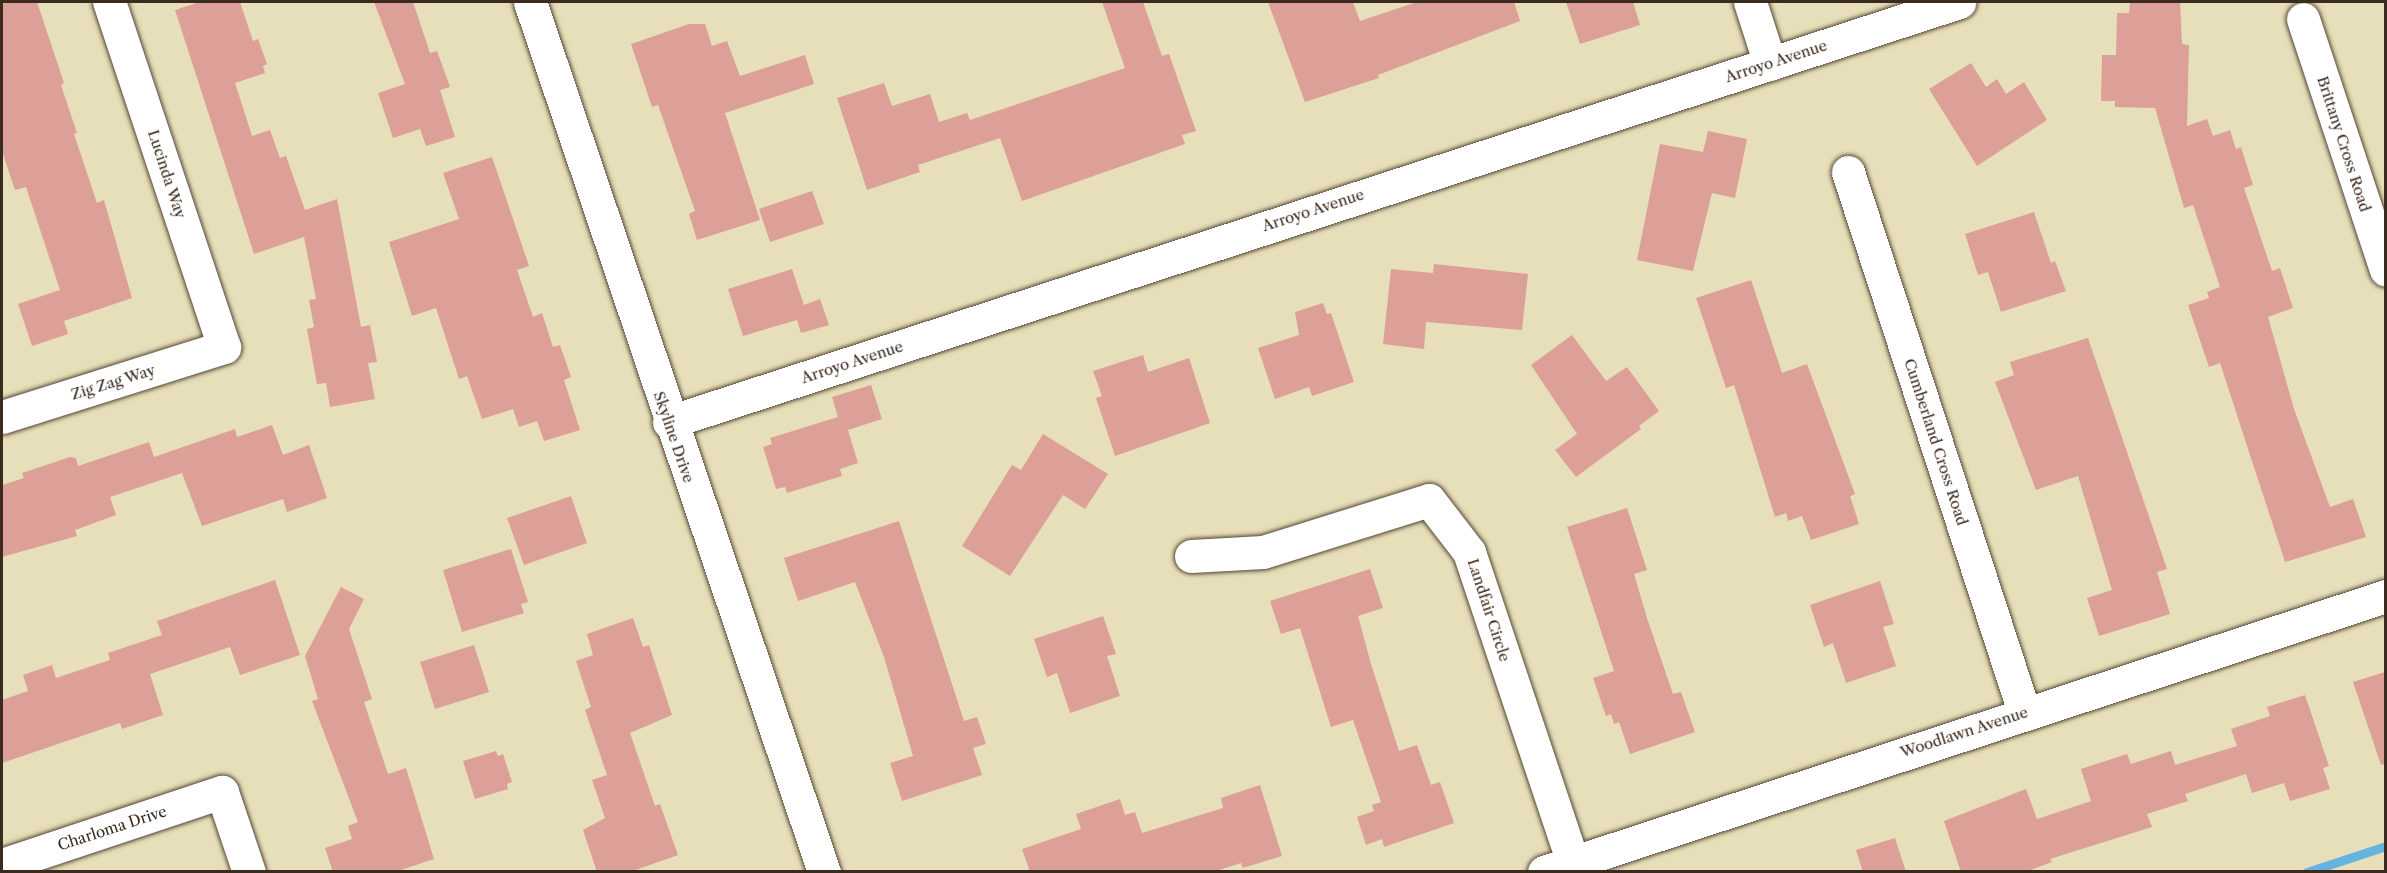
<!DOCTYPE html>
<style>
body{margin:0}
#map{position:relative;width:2387px;height:873px;overflow:hidden;background:#e7dfb9;font-family:"Libre Caslon Text",serif}
div>[style]{position:absolute}
.stream>*{height:9px;margin:-4.5px;padding:0 4.5px;transform-origin:4.5px;border-radius:4.5px;background:#65b4e0}
.building>*{inset:0;background:#dca098}
.roads{filter:drop-shadow(0 0 2px #554535) drop-shadow(0 0 2px #554535)}
.minor>*{height:33px;margin:-16.5px;padding:0 16.5px;transform-origin:16.5px;border-radius:16.5px;background:#fff}
.tertiary>*{height:33px;margin:-16.5px;padding:0 16.5px;transform-origin:16.5px;border-radius:16.5px;background:#fff}
span{translate:-50% -50%;white-space:nowrap;text-align:center;line-height:1.15;-webkit-text-stroke:5px #fff;paint-order:stroke}
.street-label{font-size:15px;color:#3b2a1e}
.frame{position:absolute;inset:0;border:3px solid #3b2a1e;pointer-events:none}
</style>
<div id="map">
<div class="stream">
<i style="left:2307px;top:872px;width:83px;rotate:-18.2deg"></i>
</div>
<div class="building">
<i style="clip-path:polygon(2px 2px,37px 2px,64px 83px,61px 85px,77px 133px,74px 134px,97px 203px,104px 200px,132px 298px,64px 321px,68px 334px,32px 346px,18px 304px,60px 290px,26px 187px,15px 190px,2px 151px)"></i>
<i style="clip-path:polygon(200px 2px,240px 2px,253px 41px,258px 39px,267px 64px,263px 66px,265px 73px,235px 83px,252px 136px,270px 130px,280px 158px,286px 156px,305px 210px,337px 199px,361px 327px,370px 325px,377px 362px,368px 363px,375px 399px,330px 407px,326px 383px,317px 384px,307px 329px,314px 327px,309px 300px,316px 299px,304px 237px,254px 254px,175px 10px)"></i>
<i style="clip-path:polygon(374px 2px,413px 2px,430px 53px,437px 51px,450px 87px,440px 90px,455px 137px,426px 146px,420px 129px,393px 138px,378px 93px,405px 84px)"></i>
<i style="clip-path:polygon(1102px 2px,1143px 2px,1162px 56px,1169px 54px,1196px 131px,1182px 135px,1185px 144px,1022px 201px,1000px 138px,918px 165px,920px 172px,867px 190px,837px 98px,884px 83px,892px 106px,930px 94px,939px 122px,967px 113px,970px 120px,1125px 68px)"></i>
<i style="clip-path:polygon(1268px 2px,1353px 2px,1360px 21px,1417px 2px,1514px 2px,1520px 21px,1378px 75px,1379px 78px,1305px 102px)"></i>
<i style="clip-path:polygon(1566px 2px,1633px 2px,1640px 25px,1580px 44px)"></i>
<i style="clip-path:polygon(2130px 2px,2180px 2px,2182px 44px,2189px 45px,2187px 126px,2207px 119px,2213px 136px,2230px 130px,2236px 149px,2241px 147px,2253px 185px,2244px 188px,2272px 271px,2280px 268px,2293px 308px,2268px 317px,2294px 409px,2330px 507px,2353px 499px,2366px 537px,2285px 562px,2220px 363px,2209px 367px,2188px 305px,2209px 298px,2207px 292px,2220px 287px,2193px 205px,2184px 208px,2155px 108px,2115px 107px,2115px 101px,2101px 101px,2102px 55px,2116px 55px,2117px 13px,2129px 13px)"></i>
<i style="clip-path:polygon(689px 24px,705px 24px,712px 46px,727px 41px,740px 76px,805px 55px,814px 84px,725px 113px,760px 220px,697px 240px,689px 214px,695px 211px,658px 105px,652px 107px,631px 44px)"></i>
<i style="clip-path:polygon(1971px 63px,1986px 87px,1997px 79px,2006px 94px,2024px 82px,2047px 120px,1977px 166px,1929px 89px)"></i>
<i style="clip-path:polygon(1708px 131px,1747px 139px,1735px 198px,1712px 193px,1693px 271px,1637px 260px,1660px 144px,1703px 152px)"></i>
<i style="clip-path:polygon(492px 157px,529px 266px,517px 270px,533px 317px,542px 313px,553px 347px,560px 345px,571px 377px,564px 380px,580px 430px,544px 441px,537px 421px,519px 427px,513px 409px,482px 419px,467px 376px,459px 379px,436px 308px,412px 316px,389px 242px,459px 219px,443px 173px)"></i>
<i style="clip-path:polygon(812px 191px,824px 224px,770px 242px,759px 209px)"></i>
<i style="clip-path:polygon(2034px 212px,2051px 263px,2055px 261px,2066px 291px,2001px 312px,1988px 272px,1978px 275px,1965px 234px)"></i>
<i style="clip-path:polygon(1434px 264px,1528px 274px,1522px 330px,1426px 322px,1424px 349px,1383px 344px,1391px 269px,1433px 273px)"></i>
<i style="clip-path:polygon(792px 269px,804px 305px,820px 299px,829px 325px,801px 333px,797px 320px,743px 336px,728px 289px)"></i>
<i style="clip-path:polygon(1751px 280px,1782px 373px,1807px 364px,1855px 494px,1850px 496px,1859px 524px,1811px 540px,1802px 516px,1788px 521px,1786px 513px,1775px 517px,1734px 385px,1726px 388px,1696px 298px)"></i>
<i style="clip-path:polygon(1323px 303px,1327px 314px,1331px 313px,1354px 382px,1312px 396px,1309px 387px,1275px 399px,1258px 348px,1299px 335px,1295px 312px)"></i>
<i style="clip-path:polygon(1572px 335px,1606px 381px,1627px 367px,1659px 411px,1639px 426px,1641px 429px,1576px 477px,1555px 450px,1577px 434px,1531px 365px)"></i>
<i style="clip-path:polygon(2088px 338px,2167px 569px,2157px 572px,2170px 614px,2099px 636px,2087px 598px,2112px 590px,2078px 476px,2036px 490px,1995px 382px,2014px 375px,2010px 362px)"></i>
<i style="clip-path:polygon(1143px 355px,1148px 372px,1189px 358px,1210px 423px,1115px 456px,1096px 398px,1102px 396px,1093px 371px)"></i>
<i style="clip-path:polygon(871px 385px,882px 419px,848px 430px,858px 463px,840px 469px,842px 476px,787px 493px,785px 487px,776px 489px,763px 447px,772px 444px,770px 438px,838px 417px,832px 397px)"></i>
<i style="clip-path:polygon(272px 425px,283px 455px,309px 445px,327px 498px,287px 512px,283px 499px,202px 526px,182px 473px,110px 497px,116px 515px,75px 530px,77px 536px,2px 557px,2px 485px,24px 478px,22px 473px,70px 457px,76px 458px,78px 466px,149px 442px,154px 457px,235px 429px,237px 437px)"></i>
<i style="clip-path:polygon(1043px 434px,1108px 474px,1085px 509px,1063px 495px,1010px 576px,962px 546px,1012px 465px,1021px 470px)"></i>
<i style="clip-path:polygon(571px 496px,587px 543px,524px 565px,507px 518px)"></i>
<i style="clip-path:polygon(1627px 508px,1647px 570px,1634px 574px,1647px 618px,1673px 694px,1681px 692px,1695px 732px,1630px 754px,1619px 722px,1614px 724px,1611px 714px,1606px 716px,1593px 678px,1614px 671px,1567px 527px)"></i>
<i style="clip-path:polygon(899px 521px,964px 721px,977px 717px,986px 744px,973px 748px,982px 775px,902px 801px,890px 763px,913px 756px,884px 657px,855px 582px,798px 601px,784px 558px)"></i>
<i style="clip-path:polygon(511px 549px,528px 602px,521px 604px,524px 613px,462px 632px,443px 570px)"></i>
<i style="clip-path:polygon(1370px 569px,1383px 608px,1358px 616px,1371px 664px,1399px 751px,1417px 745px,1431px 785px,1440px 782px,1454px 823px,1384px 847px,1382px 839px,1366px 845px,1357px 817px,1374px 811px,1372px 805px,1381px 802px,1353px 720px,1331px 727px,1300px 628px,1281px 634px,1270px 601px)"></i>
<i style="clip-path:polygon(275px 580px,300px 655px,240px 675px,230px 647px,150px 674px,163px 715px,122px 729px,120px 723px,2px 763px,2px 700px,28px 691px,23px 675px,52px 665px,56px 678px,110px 660px,108px 653px,162px 635px,157px 621px)"></i>
<i style="clip-path:polygon(1880px 581px,1894px 624px,1883px 627px,1896px 666px,1846px 683px,1833px 643px,1824px 647px,1810px 605px)"></i>
<i style="clip-path:polygon(341px 587px,364px 599px,349px 629px,372px 699px,364px 702px,388px 774px,406px 768px,434px 859px,395px 872px,333px 872px,325px 848px,352px 839px,348px 826px,358px 822px,312px 701px,318px 699px,305px 656px)"></i>
<i style="clip-path:polygon(1103px 616px,1116px 654px,1107px 656px,1120px 696px,1070px 713px,1057px 673px,1047px 677px,1034px 639px)"></i>
<i style="clip-path:polygon(633px 618px,643px 647px,649px 645px,672px 715px,630px 733px,655px 806px,660px 804px,678px 855px,630px 872px,597px 872px,583px 830px,605px 818px,592px 780px,607px 775px,585px 710px,591px 707px,576px 661px,593px 655px,587px 634px)"></i>
<i style="clip-path:polygon(474px 645px,489px 692px,435px 709px,420px 662px)"></i>
<i style="clip-path:polygon(2385px 672px,2385px 764px,2381px 765px,2353px 682px)"></i>
<i style="clip-path:polygon(2305px 695px,2329px 766px,2323px 768px,2330px 789px,2290px 801px,2284px 783px,2252px 793px,2246px 774px,2185px 794px,2188px 801px,2147px 814px,2152px 827px,2050px 859px,2052px 862px,2025px 872px,1961px 872px,1944px 821px,2026px 789px,2037px 819px,2091px 801px,2081px 769px,2127px 754px,2131px 764px,2171px 751px,2175px 765px,2237px 746px,2231px 729px,2270px 716px,2267px 707px)"></i>
<i style="clip-path:polygon(496px 751px,498px 756px,503px 754px,512px 782px,507px 784px,508px 789px,475px 799px,463px 761px)"></i>
<i style="clip-path:polygon(1260px 785px,1282px 856px,1243px 868px,1241px 863px,1213px 872px,1030px 872px,1022px 849px,1081px 829px,1076px 814px,1120px 799px,1125px 815px,1135px 812px,1142px 833px,1223px 808px,1221px 798px)"></i>
<i style="clip-path:polygon(1895px 838px,1906px 872px,1863px 872px,1856px 850px)"></i>
</div>
<div class="roads">
<div class="minor">
<i style="left:1750px;top:2px;width:65px;rotate:72.1deg"></i>
<i style="left:2303px;top:19px;width:264px;rotate:71.7deg"></i>
<i style="left:1848px;top:172px;width:568px;rotate:71.95deg"></i>
<i style="left:2px;top:417px;width:233px;rotate:-17.5deg"></i>
<i style="left:224px;top:347px;width:364px;rotate:-108.4deg"></i>
<i style="left:1191px;top:556px;width:72px;rotate:-3.2deg"></i>
<i style="left:1263px;top:552px;width:174px;rotate:-17.4deg"></i>
<i style="left:1429px;top:500px;width:66px;rotate:52.4deg"></i>
<i style="left:1469px;top:552px;width:328px;rotate:71.5deg"></i>
<i style="left:2px;top:865px;width:232px;rotate:-18.4deg"></i>
<i style="left:222px;top:792px;width:84px;rotate:71.4deg"></i>
<i style="left:1544px;top:872px;width:886px;rotate:-18.15deg"></i>
</div>
<div class="tertiary">
<i style="left:530px;top:2px;width:918px;rotate:71.33deg"></i>
<i style="left:669px;top:422px;width:1357px;rotate:-18.03deg"></i>
</div>
</div>
<div class="street-label">
<span style="left:1776px;top:61px;rotate:-18deg">Arroyo Avenue</span>
<span style="left:2344px;top:144px;rotate:72deg">Brittany Cross Road</span>
<span style="left:167px;top:174px;rotate:72deg">Lucinda Way</span>
<span style="left:1313px;top:210px;rotate:-18deg">Arroyo Avenue</span>
<span style="left:852px;top:362px;rotate:-18deg">Arroyo Avenue</span>
<span style="left:113px;top:382px;rotate:-17deg">Zig Zag Way</span>
<span style="left:674px;top:437px;rotate:71deg">Skyline Drive</span>
<span style="left:1936px;top:442px;rotate:72deg">Cumberland Cross Road</span>
<span style="left:1489px;top:610px;rotate:72deg">Landfair Circle</span>
<span style="left:1964px;top:732px;rotate:-18deg">Woodlawn Avenue</span>
<span style="left:112px;top:828px;rotate:-18deg">Charloma Drive</span>
</div>
<div class="frame"></div>
</div>
